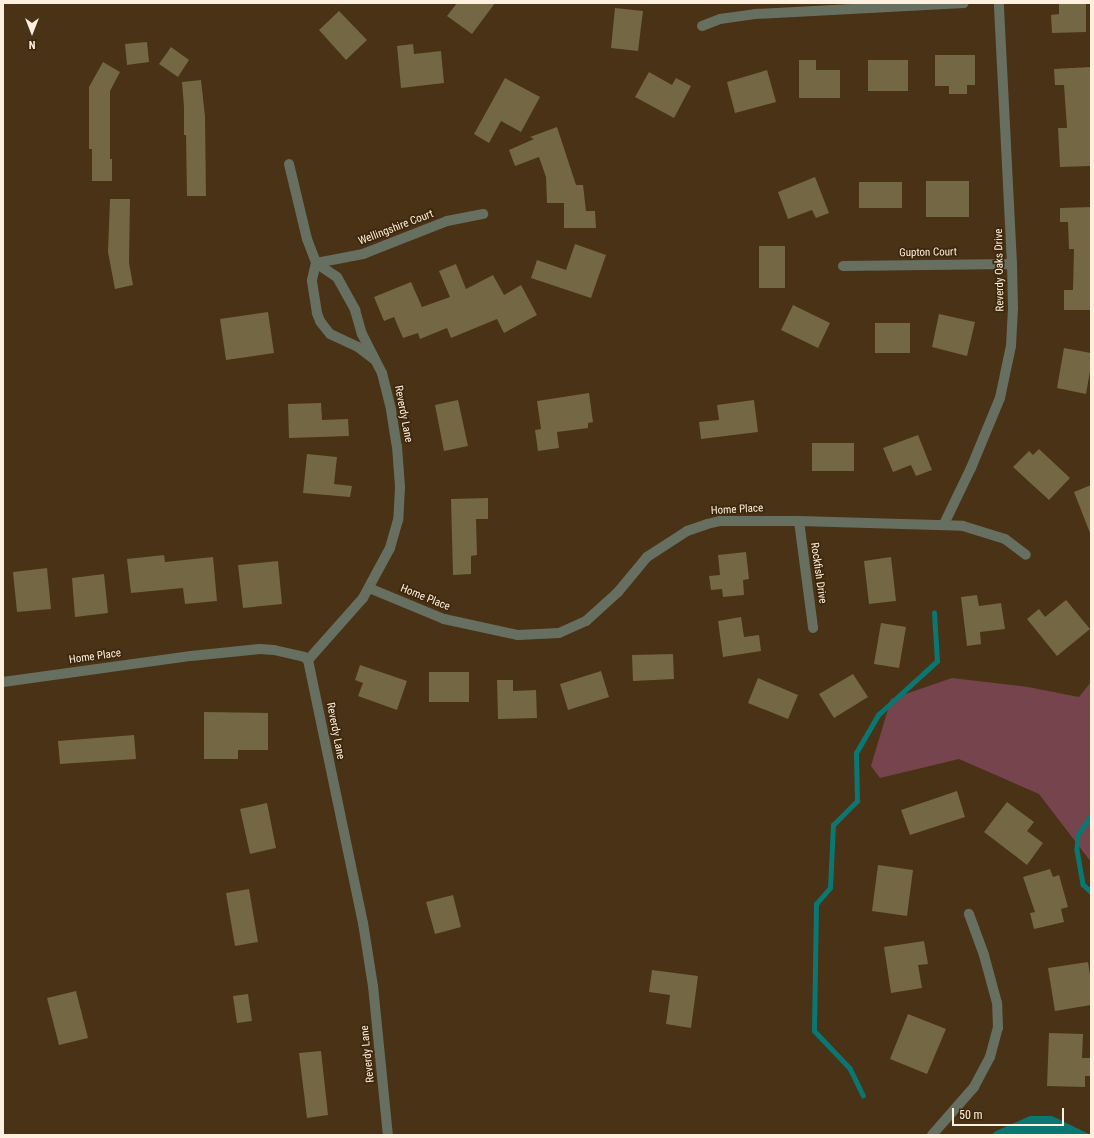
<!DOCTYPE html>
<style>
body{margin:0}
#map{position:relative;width:1094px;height:1138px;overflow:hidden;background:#493216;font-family:"Roboto Condensed",sans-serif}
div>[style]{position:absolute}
.green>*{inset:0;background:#75444c}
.water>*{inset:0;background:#0a7772}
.stream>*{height:4.5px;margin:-2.25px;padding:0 2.25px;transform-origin:2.25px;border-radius:2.25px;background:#0a7772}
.building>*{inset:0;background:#746743}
.street>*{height:10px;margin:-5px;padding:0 5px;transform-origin:5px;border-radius:5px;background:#676f60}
span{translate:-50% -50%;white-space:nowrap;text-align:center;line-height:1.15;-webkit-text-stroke:3.5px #3e280b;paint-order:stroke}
.street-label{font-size:11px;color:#feefdf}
.frame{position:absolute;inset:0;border:4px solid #feefdf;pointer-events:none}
.north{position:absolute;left:12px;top:12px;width:40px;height:40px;-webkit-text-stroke:3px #3e280b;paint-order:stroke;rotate:180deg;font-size:11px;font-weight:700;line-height:16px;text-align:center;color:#feefdf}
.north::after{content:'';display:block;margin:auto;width:14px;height:18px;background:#feefdf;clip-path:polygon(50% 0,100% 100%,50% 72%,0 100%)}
.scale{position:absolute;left:952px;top:1108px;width:112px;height:18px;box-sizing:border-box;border:2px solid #feefdf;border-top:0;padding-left:5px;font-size:12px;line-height:14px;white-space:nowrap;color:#feefdf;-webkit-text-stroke:3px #3e280b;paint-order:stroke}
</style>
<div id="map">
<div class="green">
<i style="clip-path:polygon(952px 678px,1028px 687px,1079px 697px,1091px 682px,1091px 862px,1039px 794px,959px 759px,880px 778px,871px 766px,891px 699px)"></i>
</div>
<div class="water">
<i style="clip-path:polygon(1030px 1116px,1052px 1116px,1091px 1135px,991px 1135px,996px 1131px)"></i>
</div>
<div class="stream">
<i style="left:1091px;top:816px;width:23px;rotate:124deg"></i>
<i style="left:1078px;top:835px;width:15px;rotate:94deg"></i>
<i style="left:1077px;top:850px;width:35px;rotate:80deg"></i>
<i style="left:1083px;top:884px;width:11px;rotate:45deg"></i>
<i style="left:863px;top:1096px;width:30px;rotate:-116deg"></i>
<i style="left:850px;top:1069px;width:52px;rotate:-133.5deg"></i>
<i style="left:814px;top:1031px;width:127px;rotate:-89.1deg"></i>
<i style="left:816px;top:904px;width:21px;rotate:-49deg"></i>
<i style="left:830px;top:888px;width:63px;rotate:-87.3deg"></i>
<i style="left:833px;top:825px;width:34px;rotate:-45deg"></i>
<i style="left:857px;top:801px;width:48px;rotate:-91.2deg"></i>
<i style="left:856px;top:753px;width:44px;rotate:-59.9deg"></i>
<i style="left:878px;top:715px;width:80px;rotate:-42.5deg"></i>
<i style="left:937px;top:661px;width:48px;rotate:-93.6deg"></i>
</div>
<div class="building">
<i style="clip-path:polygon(457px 3px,495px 3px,472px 34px,447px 16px)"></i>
<i style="clip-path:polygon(1059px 3px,1086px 3px,1086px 32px,1052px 33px,1051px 15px,1059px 14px)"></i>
<i style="clip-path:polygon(615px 8px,643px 11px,638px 51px,611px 48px)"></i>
<i style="clip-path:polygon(339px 11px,367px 40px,346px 60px,319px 30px)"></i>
<i style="clip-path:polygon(147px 42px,149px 62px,127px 65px,125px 44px)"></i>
<i style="clip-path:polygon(413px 44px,414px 54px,441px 51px,444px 83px,401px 88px,397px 46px)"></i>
<i style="clip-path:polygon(171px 47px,189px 60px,178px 77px,159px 64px)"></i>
<i style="clip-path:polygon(935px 55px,975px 55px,975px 85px,967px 85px,967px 94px,949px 94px,949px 86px,935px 86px)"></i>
<i style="clip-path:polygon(799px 60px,816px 60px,816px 70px,840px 70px,840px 98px,799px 98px)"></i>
<i style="clip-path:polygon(868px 60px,908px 60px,908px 91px,868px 91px)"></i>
<i style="clip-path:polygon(103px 62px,120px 72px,110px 91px,110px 159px,112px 159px,112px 181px,92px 181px,92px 149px,89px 149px,89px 87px)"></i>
<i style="clip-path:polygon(1091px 67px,1091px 166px,1060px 167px,1058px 128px,1067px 128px,1064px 85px,1055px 85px,1054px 69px)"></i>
<i style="clip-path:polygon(767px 70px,776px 102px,735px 113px,727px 82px)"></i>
<i style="clip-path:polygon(649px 72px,672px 85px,676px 78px,691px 86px,674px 118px,635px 97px)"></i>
<i style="clip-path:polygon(505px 78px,540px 97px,521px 132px,501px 121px,489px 143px,474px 134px)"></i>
<i style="clip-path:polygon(201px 80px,205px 116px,206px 196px,187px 196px,186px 135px,184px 135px,184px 107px,182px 82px)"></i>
<i style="clip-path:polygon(557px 127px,576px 185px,583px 185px,586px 211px,595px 211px,596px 228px,564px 228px,564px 203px,547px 203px,546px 177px,539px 157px,515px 166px,509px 150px,534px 139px,530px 137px)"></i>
<i style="clip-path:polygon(815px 177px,829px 213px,816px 218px,812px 210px,788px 219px,778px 192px)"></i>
<i style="clip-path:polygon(926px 181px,969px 181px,969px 217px,926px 217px)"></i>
<i style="clip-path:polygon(859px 182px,902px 182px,902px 208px,859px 208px)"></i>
<i style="clip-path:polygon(110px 199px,130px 199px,129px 263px,133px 285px,115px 289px,108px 252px)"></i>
<i style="clip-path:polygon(1091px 207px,1091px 310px,1064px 310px,1064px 290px,1073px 290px,1074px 249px,1069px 249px,1068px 222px,1060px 222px,1060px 208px)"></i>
<i style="clip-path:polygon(575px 244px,606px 255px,591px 298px,531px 278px,537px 260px,566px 270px)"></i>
<i style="clip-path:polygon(759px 246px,785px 246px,785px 288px,759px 288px)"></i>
<i style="clip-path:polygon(456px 264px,466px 289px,493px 275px,504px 295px,521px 285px,537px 315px,504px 333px,497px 319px,451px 338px,447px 328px,420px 339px,418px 333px,403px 338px,394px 317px,384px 321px,374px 297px,411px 282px,422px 307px,450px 297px,439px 271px)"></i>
<i style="clip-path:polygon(793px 305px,830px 323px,818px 348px,781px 330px)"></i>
<i style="clip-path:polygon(268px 312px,274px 353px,226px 360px,220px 319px)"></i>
<i style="clip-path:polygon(939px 314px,975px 322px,967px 356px,932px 347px)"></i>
<i style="clip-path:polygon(875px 323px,910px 323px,910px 353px,875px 353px)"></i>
<i style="clip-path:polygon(1064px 348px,1091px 353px,1091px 366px,1086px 394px,1057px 388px)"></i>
<i style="clip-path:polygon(589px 393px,593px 422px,588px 423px,588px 428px,557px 432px,559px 448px,538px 451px,535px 430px,541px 429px,537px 401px)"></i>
<i style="clip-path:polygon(458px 400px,468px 446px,444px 451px,435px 405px)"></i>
<i style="clip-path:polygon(754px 400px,758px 432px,701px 439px,699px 422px,719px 420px,717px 405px)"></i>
<i style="clip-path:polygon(321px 403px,322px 420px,348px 419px,349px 436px,289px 438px,288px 404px)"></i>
<i style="clip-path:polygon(918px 435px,932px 470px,916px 476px,911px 465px,893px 472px,883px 448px)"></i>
<i style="clip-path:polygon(812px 443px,854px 443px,854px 471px,812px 471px)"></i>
<i style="clip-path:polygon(1039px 449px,1070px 478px,1049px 500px,1013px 467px,1029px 451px,1033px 455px)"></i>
<i style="clip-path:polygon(307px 454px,337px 457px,334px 484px,352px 486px,350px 497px,303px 493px)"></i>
<i style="clip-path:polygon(1091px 485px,1091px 532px,1090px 533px,1074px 492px)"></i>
<i style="clip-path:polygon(488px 498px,488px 519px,476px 519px,477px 555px,471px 556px,471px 574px,453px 575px,451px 499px)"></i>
<i style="clip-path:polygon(746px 552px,749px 579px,743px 580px,744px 595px,723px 597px,722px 589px,711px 590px,709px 576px,720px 575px,718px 555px)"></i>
<i style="clip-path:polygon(164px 555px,165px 562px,213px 557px,217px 601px,185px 604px,183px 588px,131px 593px,127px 559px)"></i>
<i style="clip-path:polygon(891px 557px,896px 601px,869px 604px,864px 561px)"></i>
<i style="clip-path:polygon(278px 561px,282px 604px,243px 608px,238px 565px)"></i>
<i style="clip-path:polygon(47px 568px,51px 609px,17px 612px,13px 572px)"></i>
<i style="clip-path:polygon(104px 574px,108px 613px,75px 617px,72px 578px)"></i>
<i style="clip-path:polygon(977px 595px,979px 606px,1001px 603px,1005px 629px,980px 632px,981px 644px,967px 646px,961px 597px)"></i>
<i style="clip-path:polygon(1066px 600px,1090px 629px,1057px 656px,1027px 619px,1039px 609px,1045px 617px)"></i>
<i style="clip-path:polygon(741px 617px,744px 637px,759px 635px,761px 651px,723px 657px,718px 621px)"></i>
<i style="clip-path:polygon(881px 623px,906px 627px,899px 668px,874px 664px)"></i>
<i style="clip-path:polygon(673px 654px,674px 679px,633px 681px,632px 655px)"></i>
<i style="clip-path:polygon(360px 665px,407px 681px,397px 710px,358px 696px,363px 683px,355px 680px)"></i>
<i style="clip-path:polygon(601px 671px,609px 697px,568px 710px,560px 684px)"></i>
<i style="clip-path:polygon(429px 672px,469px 672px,469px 702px,429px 702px)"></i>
<i style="clip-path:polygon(853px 674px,868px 697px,834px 718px,819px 694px)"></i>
<i style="clip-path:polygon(758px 678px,798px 695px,788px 719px,748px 703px)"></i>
<i style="clip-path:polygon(497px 680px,513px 680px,513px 691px,536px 690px,537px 718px,498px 719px)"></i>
<i style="clip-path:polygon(204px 712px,268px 713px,268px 750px,238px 750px,238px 759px,204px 759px)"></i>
<i style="clip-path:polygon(134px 735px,136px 759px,60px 764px,58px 741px)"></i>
<i style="clip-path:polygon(957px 791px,965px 817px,910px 835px,901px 810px)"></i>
<i style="clip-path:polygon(1007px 802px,1034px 822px,1027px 831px,1043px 843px,1027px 865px,984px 832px)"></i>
<i style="clip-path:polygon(267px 803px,276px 848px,250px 854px,240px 809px)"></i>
<i style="clip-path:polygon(878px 865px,913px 870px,907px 916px,872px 911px)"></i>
<i style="clip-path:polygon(1050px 869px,1053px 877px,1059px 875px,1068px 907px,1061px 909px,1064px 922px,1034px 929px,1030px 913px,1035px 912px,1023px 877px)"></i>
<i style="clip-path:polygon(249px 889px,258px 942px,235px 946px,226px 893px)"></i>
<i style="clip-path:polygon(453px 895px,461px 927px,435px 934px,426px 902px)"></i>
<i style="clip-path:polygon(924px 941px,928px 964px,918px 965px,922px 988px,891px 993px,884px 947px)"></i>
<i style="clip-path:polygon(1088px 962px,1091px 981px,1091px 1005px,1055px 1011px,1048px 968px)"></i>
<i style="clip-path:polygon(652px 970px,698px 976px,691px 1028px,666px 1024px,670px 995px,649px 992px)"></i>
<i style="clip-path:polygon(76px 991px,88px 1038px,59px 1045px,47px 998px)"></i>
<i style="clip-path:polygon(248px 994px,252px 1021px,237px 1023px,233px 996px)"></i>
<i style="clip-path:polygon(908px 1014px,946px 1029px,927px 1074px,890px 1059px)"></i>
<i style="clip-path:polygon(1049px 1033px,1083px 1034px,1082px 1058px,1091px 1058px,1091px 1076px,1085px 1076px,1085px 1087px,1047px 1086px)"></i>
<i style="clip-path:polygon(321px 1051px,328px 1115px,307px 1118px,299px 1053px)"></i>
</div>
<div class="street">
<i style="left:702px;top:26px;width:19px;rotate:-21deg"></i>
<i style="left:720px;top:19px;width:35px;rotate:-8deg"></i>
<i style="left:755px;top:14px;width:209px;rotate:-3deg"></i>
<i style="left:289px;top:164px;width:77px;rotate:76.5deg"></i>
<i style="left:307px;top:239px;width:26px;rotate:69deg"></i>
<i style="left:316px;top:263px;width:48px;rotate:-10.8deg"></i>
<i style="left:363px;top:254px;width:90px;rotate:-21.4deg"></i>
<i style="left:447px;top:221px;width:37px;rotate:-11deg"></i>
<i style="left:843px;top:266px;width:169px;rotate:-0.7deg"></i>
<i style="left:375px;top:360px;width:21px;rotate:-143deg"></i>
<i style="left:358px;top:347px;width:31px;rotate:-155deg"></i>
<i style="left:330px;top:334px;width:16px;rotate:-128deg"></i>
<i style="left:320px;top:321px;width:9px;rotate:-111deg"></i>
<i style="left:317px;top:313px;width:33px;rotate:-99deg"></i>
<i style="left:312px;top:280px;width:17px;rotate:-77deg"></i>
<i style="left:316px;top:263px;width:25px;rotate:34deg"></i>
<i style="left:337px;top:277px;width:38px;rotate:61deg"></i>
<i style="left:355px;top:310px;width:25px;rotate:74deg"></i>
<i style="left:362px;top:334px;width:44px;rotate:62.9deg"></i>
<i style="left:382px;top:373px;width:38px;rotate:76deg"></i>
<i style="left:391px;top:410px;width:36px;rotate:81deg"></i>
<i style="left:397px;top:446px;width:41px;rotate:85.8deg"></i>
<i style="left:400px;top:487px;width:33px;rotate:93deg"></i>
<i style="left:398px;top:520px;width:29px;rotate:106deg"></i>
<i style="left:390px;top:548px;width:57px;rotate:118.4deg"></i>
<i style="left:363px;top:598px;width:83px;rotate:131.6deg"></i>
<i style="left:308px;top:660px;width:269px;rotate:78.2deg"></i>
<i style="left:363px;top:923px;width:64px;rotate:81deg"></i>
<i style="left:373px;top:986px;width:150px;rotate:84.3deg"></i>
<i style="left:799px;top:521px;width:108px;rotate:82.5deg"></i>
<i style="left:944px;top:524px;width:62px;rotate:-64.3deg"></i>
<i style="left:971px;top:468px;width:76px;rotate:-67.5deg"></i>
<i style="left:1000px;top:398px;width:53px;rotate:-78.1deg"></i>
<i style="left:1011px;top:346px;width:38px;rotate:-87deg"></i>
<i style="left:1013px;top:308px;width:44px;rotate:-91.3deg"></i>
<i style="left:1012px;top:264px;width:261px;rotate:-92.9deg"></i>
<i style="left:369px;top:588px;width:81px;rotate:22.5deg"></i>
<i style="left:444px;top:619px;width:76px;rotate:12.2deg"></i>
<i style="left:518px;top:635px;width:41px;rotate:-2.8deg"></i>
<i style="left:559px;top:633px;width:30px;rotate:-24deg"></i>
<i style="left:586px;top:621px;width:43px;rotate:-42.2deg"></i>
<i style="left:618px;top:592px;width:45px;rotate:-50.4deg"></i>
<i style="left:647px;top:557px;width:48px;rotate:-33deg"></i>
<i style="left:687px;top:531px;width:21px;rotate:-19deg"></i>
<i style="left:707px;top:524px;width:13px;rotate:-13deg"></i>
<i style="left:720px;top:521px;width:79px"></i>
<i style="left:799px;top:521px;width:164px;rotate:1.7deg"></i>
<i style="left:963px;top:526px;width:44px;rotate:17.2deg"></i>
<i style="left:1005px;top:539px;width:26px;rotate:37deg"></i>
<i style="left:3px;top:682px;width:190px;rotate:-7.9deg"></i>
<i style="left:191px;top:656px;width:69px;rotate:-5.8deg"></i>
<i style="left:260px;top:649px;width:14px;rotate:4deg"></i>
<i style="left:274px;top:650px;width:31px;rotate:13deg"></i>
<i style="left:304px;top:657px;width:5px;rotate:37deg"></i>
<i style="left:932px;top:1135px;width:64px;rotate:-48.8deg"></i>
<i style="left:974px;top:1087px;width:34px;rotate:-62deg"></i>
<i style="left:990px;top:1057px;width:30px;rotate:-75deg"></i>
<i style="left:998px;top:1028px;width:25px;rotate:-92deg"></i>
<i style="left:997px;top:1003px;width:50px;rotate:-105.2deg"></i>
<i style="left:984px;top:955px;width:44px;rotate:-110.1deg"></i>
</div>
<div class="street-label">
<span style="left:396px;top:228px;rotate:-21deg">Wellingshire Court</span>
<span style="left:928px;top:253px;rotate:-1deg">Gupton Court</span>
<span style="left:1000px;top:270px;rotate:-91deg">Reverdy Oaks Drive</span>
<span style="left:403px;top:414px;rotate:79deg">Reverdy Lane</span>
<span style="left:737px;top:510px;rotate:-3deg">Home Place</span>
<span style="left:818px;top:573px;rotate:82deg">Rockfish Drive</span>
<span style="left:425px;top:598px;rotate:22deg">Home Place</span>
<span style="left:95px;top:657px;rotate:-8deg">Home Place</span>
<span style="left:335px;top:731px;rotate:79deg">Reverdy Lane</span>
<span style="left:368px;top:1054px;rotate:-96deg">Reverdy Lane</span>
</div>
<div class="frame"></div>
<div class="north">N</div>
<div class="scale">50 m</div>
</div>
